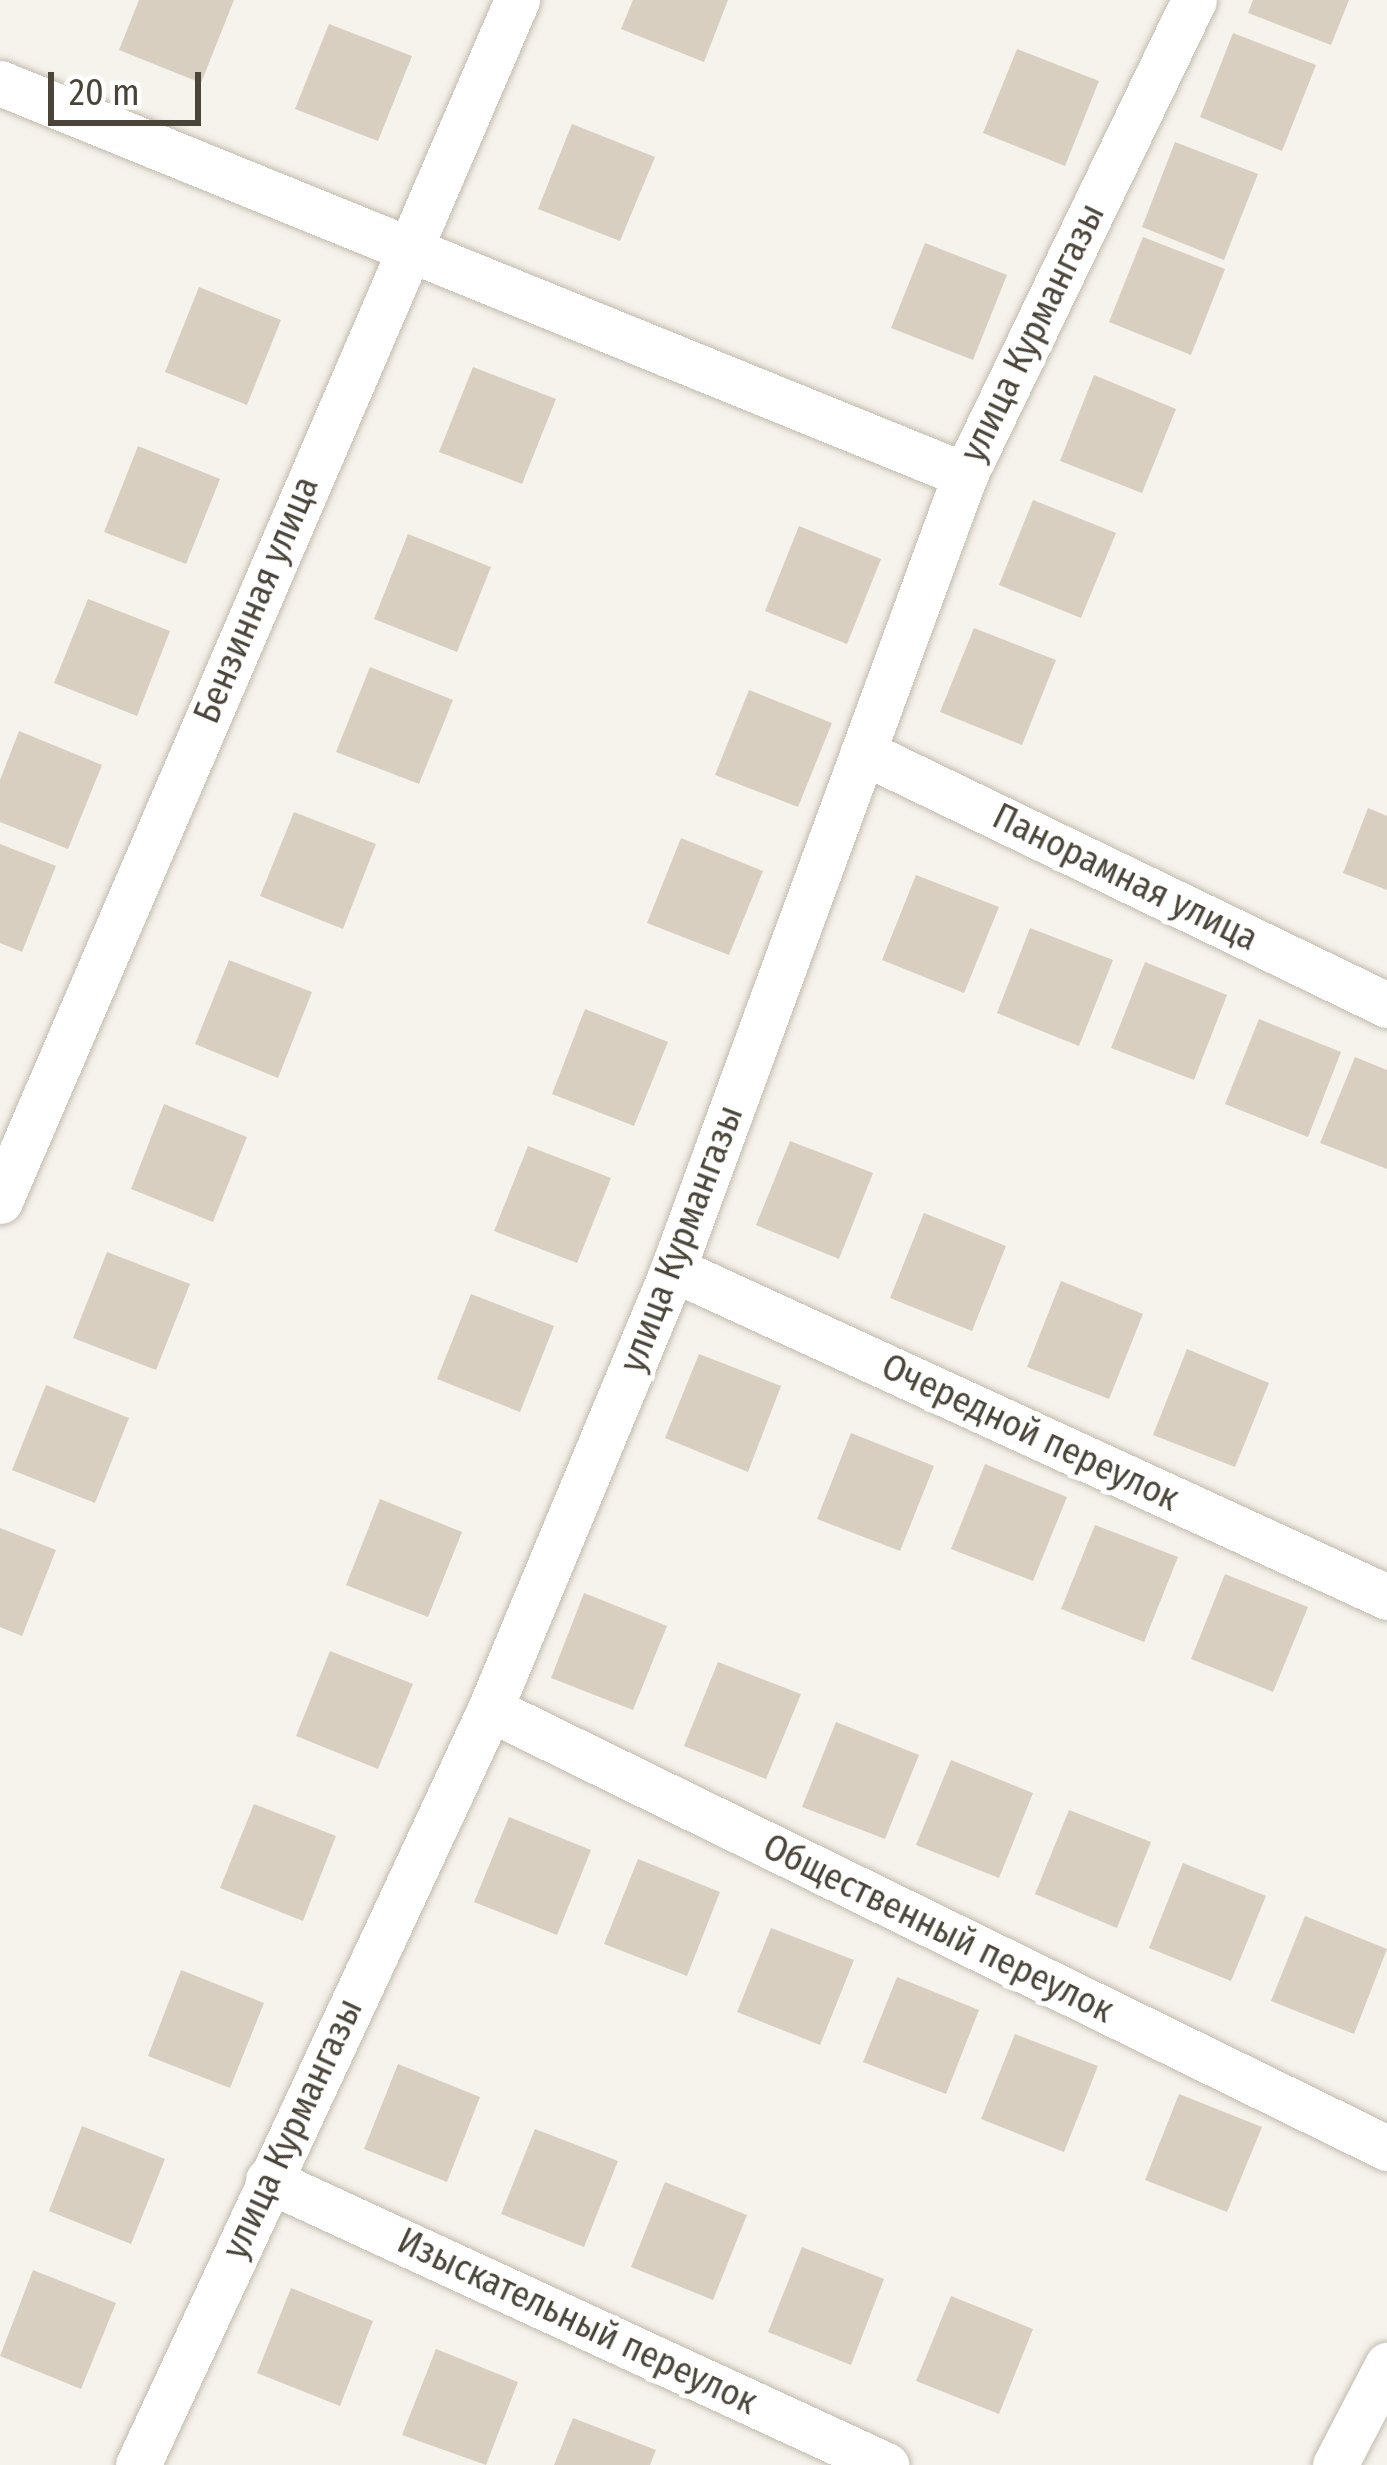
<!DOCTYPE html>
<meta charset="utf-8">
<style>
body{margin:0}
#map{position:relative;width:1387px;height:2465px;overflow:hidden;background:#f6f3ec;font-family:"Fira Sans Condensed",sans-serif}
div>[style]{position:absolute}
.building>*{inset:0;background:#d8cfc1}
.roads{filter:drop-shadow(0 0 3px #c2bbae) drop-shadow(0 0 3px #c2bbae)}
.street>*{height:45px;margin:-22.5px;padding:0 22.5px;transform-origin:22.5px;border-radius:22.5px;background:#fff}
span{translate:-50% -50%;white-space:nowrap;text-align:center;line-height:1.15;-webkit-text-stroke:10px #fff;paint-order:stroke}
.street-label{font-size:36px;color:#4b4439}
.scale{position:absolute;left:48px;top:72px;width:153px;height:54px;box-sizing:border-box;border:6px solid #4b4439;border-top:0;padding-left:15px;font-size:36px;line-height:42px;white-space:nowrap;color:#4b4439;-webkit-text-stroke:9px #fff;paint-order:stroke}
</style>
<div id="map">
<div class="building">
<i style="clip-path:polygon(139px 0,234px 0,201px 83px,119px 50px)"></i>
<i style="clip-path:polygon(633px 0,728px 0,704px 62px,621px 29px)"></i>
<i style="clip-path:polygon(1253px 0,1349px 0,1331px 45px,1248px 13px)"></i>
<i style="clip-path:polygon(329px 24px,412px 56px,378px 141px,295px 109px)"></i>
<i style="clip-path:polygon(1233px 33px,1316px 65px,1282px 151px,1200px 117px)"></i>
<i style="clip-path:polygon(1017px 49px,1099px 81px,1065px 166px,983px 133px)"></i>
<i style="clip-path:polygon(572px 124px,655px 157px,620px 241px,538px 209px)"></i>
<i style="clip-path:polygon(1175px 142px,1258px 174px,1224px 260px,1142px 227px)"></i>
<i style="clip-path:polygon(1143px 237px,1225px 269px,1191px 355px,1109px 322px)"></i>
<i style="clip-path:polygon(925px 243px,1007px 275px,973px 360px,891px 328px)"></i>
<i style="clip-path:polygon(199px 287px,281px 320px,247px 405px,165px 372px)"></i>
<i style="clip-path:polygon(473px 367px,556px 399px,522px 484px,439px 452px)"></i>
<i style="clip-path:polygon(1094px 375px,1176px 409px,1142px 493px,1060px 461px)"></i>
<i style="clip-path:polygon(138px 446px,220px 479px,186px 564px,104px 532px)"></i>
<i style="clip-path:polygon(1033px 500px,1116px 533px,1081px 618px,999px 585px)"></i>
<i style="clip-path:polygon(799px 526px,881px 559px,847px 644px,765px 611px)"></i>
<i style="clip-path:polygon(408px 534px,491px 567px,457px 652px,374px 619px)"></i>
<i style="clip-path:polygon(88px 599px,170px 631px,137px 716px,54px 683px)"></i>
<i style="clip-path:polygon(974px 628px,1056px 660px,1022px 745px,940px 712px)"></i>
<i style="clip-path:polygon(370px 667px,453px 700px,419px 784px,336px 752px)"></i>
<i style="clip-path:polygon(749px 690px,832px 723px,798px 807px,715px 775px)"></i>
<i style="clip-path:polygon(19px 731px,102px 765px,68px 849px,0 822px,0 780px)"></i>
<i style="clip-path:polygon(1368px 808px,1387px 816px,1387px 890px,1343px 873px)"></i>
<i style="clip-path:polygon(294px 812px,376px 844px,343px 929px,260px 896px)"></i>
<i style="clip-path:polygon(681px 838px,763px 871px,729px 955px,647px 923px)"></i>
<i style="clip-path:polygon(0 844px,56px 866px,22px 952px,0 943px)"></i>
<i style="clip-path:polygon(916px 875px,999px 907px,964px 993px,882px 960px)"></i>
<i style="clip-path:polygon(1030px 928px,1113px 960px,1079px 1046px,997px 1013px)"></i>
<i style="clip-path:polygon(229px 960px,312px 992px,278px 1078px,195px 1044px)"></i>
<i style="clip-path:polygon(1145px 962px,1227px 995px,1194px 1080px,1111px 1048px)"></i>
<i style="clip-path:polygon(585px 1009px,668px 1042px,634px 1126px,552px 1094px)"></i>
<i style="clip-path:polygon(1259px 1019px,1341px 1052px,1308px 1137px,1225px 1104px)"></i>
<i style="clip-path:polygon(1355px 1057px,1387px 1070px,1387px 1169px,1320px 1143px)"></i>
<i style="clip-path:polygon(164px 1104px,247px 1137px,213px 1222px,131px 1189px)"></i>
<i style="clip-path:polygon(790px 1141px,873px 1173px,839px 1259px,756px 1225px)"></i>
<i style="clip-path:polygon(528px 1146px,611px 1178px,577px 1263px,494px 1231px)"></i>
<i style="clip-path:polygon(924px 1213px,1006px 1246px,972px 1331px,890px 1298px)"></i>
<i style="clip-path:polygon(107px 1252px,190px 1284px,156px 1370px,73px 1338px)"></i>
<i style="clip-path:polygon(1061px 1281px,1143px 1314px,1109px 1399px,1027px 1367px)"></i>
<i style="clip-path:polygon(471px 1294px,554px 1326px,520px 1412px,437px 1379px)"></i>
<i style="clip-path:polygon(1187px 1349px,1269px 1383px,1235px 1467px,1153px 1435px)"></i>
<i style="clip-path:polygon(699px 1354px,781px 1386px,748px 1472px,665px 1438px)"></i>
<i style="clip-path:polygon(46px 1385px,129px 1418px,95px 1503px,12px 1470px)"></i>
<i style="clip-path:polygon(851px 1433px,934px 1466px,900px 1551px,817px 1519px)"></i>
<i style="clip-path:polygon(985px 1464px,1067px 1497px,1033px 1581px,951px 1549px)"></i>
<i style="clip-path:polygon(380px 1499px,462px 1532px,428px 1617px,346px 1585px)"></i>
<i style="clip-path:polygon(1095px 1525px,1178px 1557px,1144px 1642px,1061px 1609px)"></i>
<i style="clip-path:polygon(0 1528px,56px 1550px,22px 1636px,0 1627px)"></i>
<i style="clip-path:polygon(1225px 1574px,1308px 1607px,1273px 1692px,1191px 1659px)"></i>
<i style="clip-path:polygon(584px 1593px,667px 1626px,633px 1710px,551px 1678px)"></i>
<i style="clip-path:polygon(330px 1651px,413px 1684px,378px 1769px,296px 1736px)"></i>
<i style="clip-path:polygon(718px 1662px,801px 1694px,766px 1779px,684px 1746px)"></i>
<i style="clip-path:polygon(836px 1722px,919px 1755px,885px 1839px,802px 1807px)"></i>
<i style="clip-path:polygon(951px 1760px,1033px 1793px,999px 1878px,916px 1845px)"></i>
<i style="clip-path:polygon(254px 1804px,336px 1836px,303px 1921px,220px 1888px)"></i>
<i style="clip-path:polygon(1069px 1810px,1151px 1842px,1117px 1928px,1035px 1894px)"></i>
<i style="clip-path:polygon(509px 1817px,591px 1850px,557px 1935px,474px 1902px)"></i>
<i style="clip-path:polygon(638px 1859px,720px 1892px,687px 1976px,604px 1944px)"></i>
<i style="clip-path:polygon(1183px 1863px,1266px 1896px,1231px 1981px,1149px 1948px)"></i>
<i style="clip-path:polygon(1305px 1916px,1387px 1949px,1354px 2034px,1271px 2001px)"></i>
<i style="clip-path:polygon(771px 1928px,854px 1960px,820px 2045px,737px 2012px)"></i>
<i style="clip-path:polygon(181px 1970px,264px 2003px,230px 2088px,148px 2056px)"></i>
<i style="clip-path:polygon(897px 1977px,979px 2010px,946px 2094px,863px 2062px)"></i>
<i style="clip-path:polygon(1015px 2034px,1098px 2066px,1064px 2152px,981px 2119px)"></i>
<i style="clip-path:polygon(398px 2064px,480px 2097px,447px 2182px,364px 2149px)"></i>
<i style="clip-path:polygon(1179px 2094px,1262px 2127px,1227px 2212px,1145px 2180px)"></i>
<i style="clip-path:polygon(82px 2126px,165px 2159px,131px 2244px,49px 2211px)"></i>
<i style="clip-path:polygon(535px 2129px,618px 2161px,584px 2247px,501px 2214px)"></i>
<i style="clip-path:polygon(665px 2182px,747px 2215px,713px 2300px,631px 2267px)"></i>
<i style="clip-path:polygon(802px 2247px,884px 2279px,851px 2365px,768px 2332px)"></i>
<i style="clip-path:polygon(33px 2270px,116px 2303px,81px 2389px,0 2356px)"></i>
<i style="clip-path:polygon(291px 2288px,373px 2321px,340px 2406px,257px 2373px)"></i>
<i style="clip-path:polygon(951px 2296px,1033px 2329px,999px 2414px,916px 2381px)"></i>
<i style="clip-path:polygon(436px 2349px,518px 2382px,486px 2465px,402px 2435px)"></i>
<i style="clip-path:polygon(573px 2418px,656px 2450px,650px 2465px,554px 2465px)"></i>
</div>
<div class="roads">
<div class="street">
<i style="left:0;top:83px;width:1042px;rotate:22.11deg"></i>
<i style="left:863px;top:752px;width:582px;rotate:25.77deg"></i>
<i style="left:0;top:1201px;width:1308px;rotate:-66.71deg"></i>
<i style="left:673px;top:1269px;width:786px;rotate:24.67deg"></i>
<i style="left:490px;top:1709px;width:999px;rotate:26.08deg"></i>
<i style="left:268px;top:2180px;width:681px;rotate:24.76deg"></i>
<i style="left:138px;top:2465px;width:834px;rotate:-65.03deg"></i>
<i style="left:490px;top:1709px;width:477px;rotate:-67.4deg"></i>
<i style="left:673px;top:1269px;width:846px;rotate:-69.81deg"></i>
<i style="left:965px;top:475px;width:527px;rotate:-64.26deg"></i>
<i style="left:1335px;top:2465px;width:113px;rotate:-62.5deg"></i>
</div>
</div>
<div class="street-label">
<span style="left:1033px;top:333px;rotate:-64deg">улица Курмангазы</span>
<span style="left:257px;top:600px;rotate:-67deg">Бензинная улица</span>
<span style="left:1125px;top:878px;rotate:26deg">Панорамная улица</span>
<span style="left:682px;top:1239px;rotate:-69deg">улица Курмангазы</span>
<span style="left:1030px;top:1433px;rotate:25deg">Очередной переулок</span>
<span style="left:938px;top:1929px;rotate:26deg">Общественный переулок</span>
<span style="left:293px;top:2129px;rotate:-65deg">улица Курмангазы</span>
<span style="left:577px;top:2322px;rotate:25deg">Изыскательный переулок</span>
</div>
<div class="scale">20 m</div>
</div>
